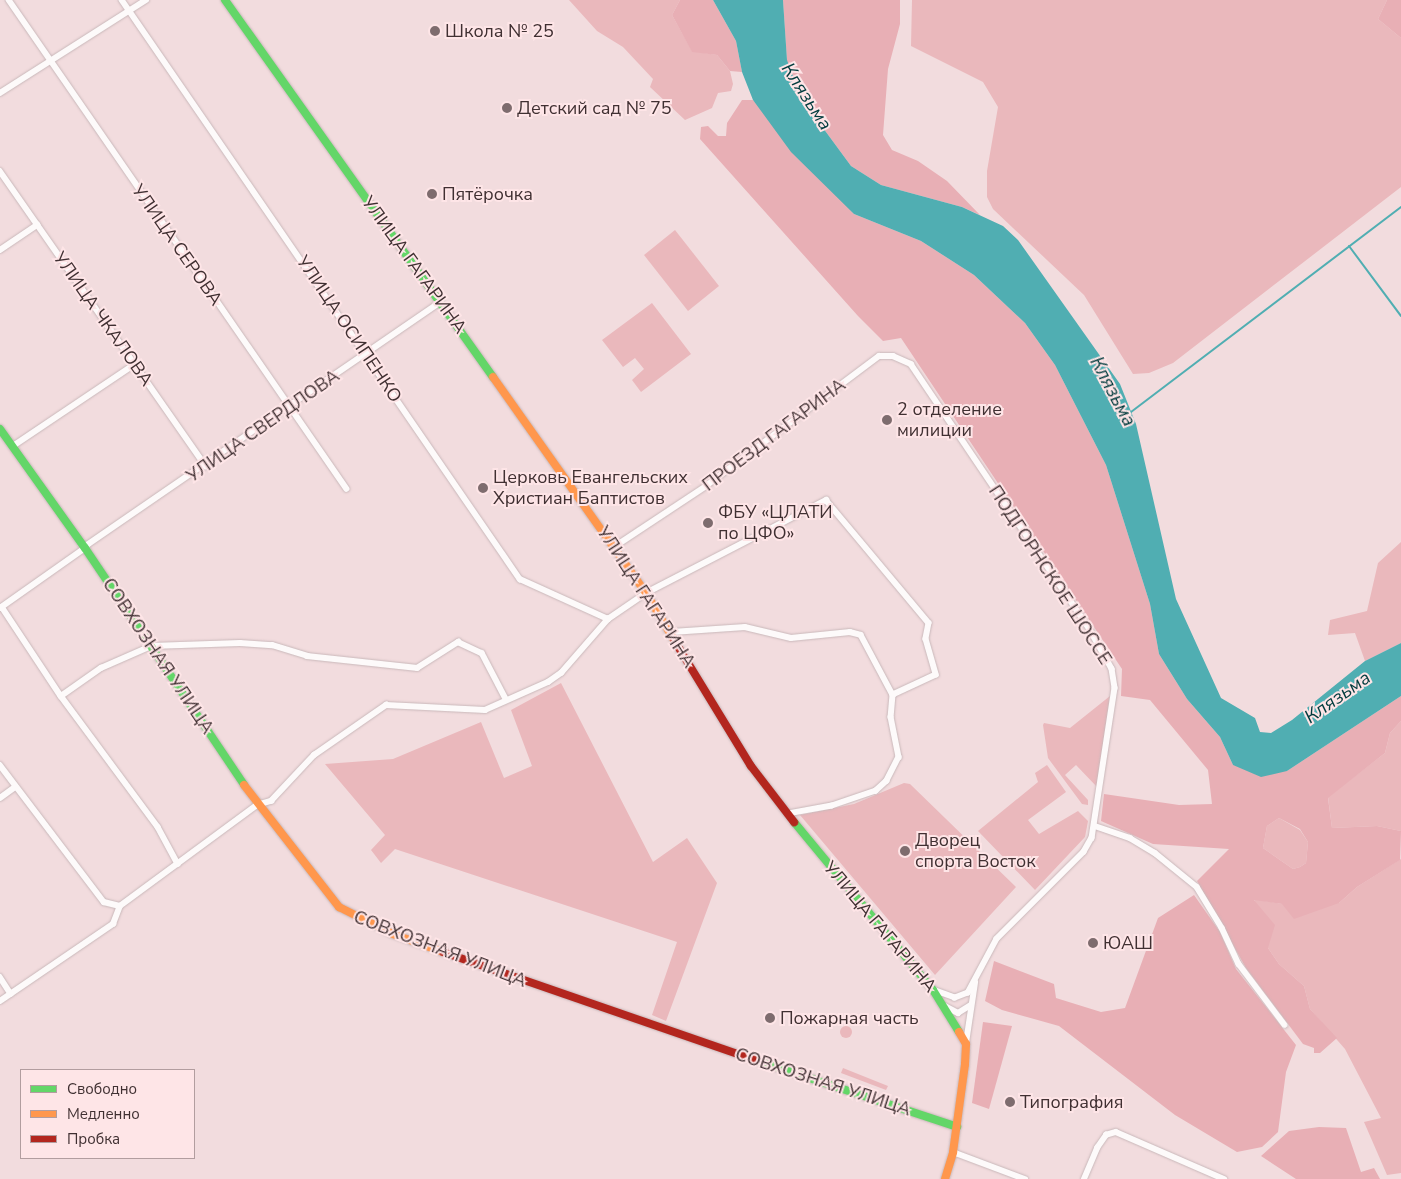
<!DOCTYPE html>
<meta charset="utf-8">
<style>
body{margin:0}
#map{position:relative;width:1401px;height:1179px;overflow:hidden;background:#f2dcde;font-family:"Nunito Sans",sans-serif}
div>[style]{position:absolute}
.green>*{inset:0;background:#eab8bc}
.round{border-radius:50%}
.forest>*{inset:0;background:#e8afb5}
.water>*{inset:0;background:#50aeb2}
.stream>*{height:2px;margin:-1px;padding:0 1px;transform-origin:1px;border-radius:1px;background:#50aeb2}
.roads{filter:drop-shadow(0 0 1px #c9b8ba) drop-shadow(0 0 1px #c9b8ba)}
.street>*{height:5.5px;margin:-2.75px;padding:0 2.75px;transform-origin:2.75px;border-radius:2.75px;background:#fdfafa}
.fast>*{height:8px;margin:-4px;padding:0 4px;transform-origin:4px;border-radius:4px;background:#63d668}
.slow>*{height:8px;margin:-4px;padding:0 4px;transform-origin:4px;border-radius:4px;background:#ff974d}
.jam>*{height:8px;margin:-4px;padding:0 4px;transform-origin:4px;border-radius:4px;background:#b3261e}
.dots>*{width:14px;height:14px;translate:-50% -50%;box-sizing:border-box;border:2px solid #fee5e7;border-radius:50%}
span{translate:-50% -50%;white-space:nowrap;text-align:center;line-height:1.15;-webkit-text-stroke:4px #fee5e7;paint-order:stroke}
.poi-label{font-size:18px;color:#403032}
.left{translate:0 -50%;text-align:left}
.street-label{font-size:18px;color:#403032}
.water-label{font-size:19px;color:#013b3d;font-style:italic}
.legend{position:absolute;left:20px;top:1069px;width:175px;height:90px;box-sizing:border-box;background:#fee5e7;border:1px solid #b29d9f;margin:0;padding:6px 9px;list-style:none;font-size:15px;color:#403032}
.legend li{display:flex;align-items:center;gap:10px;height:25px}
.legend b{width:25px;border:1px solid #b29d9f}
</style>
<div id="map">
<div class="green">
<i style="clip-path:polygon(569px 0,680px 0,672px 15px,692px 51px,717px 55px,730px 71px,733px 84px,731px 91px,718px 93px,712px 108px,685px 120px,650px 87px,653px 79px,623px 47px,597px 31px)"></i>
<i style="clip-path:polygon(912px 0,1387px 0,1378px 19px,1401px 38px,1401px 187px,1173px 363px,1149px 373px,1133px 374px,1084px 295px,993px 209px,987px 197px,987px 171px,998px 107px,983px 82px,911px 46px)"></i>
<i style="clip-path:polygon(675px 230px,719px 286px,688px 311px,644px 255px)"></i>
<i style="clip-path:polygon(652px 303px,691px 354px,641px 392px,632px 380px,644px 369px,635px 358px,623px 367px,602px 340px)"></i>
<i style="clip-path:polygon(1401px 542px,1401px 643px,1365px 661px,1355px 633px,1328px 635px,1330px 620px,1367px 611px,1378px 563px)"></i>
<i style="clip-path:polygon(561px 683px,653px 862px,687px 838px,717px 883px,666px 1021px,652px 1015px,677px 942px,395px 849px,381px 863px,371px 850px,385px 835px,325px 764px,393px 759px,481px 722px,504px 778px,532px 766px,511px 710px)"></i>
<i style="clip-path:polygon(1110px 696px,1097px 787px,1076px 765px,1065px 775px,1088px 800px,1088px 805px,1082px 804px,1048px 758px,1043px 725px,1044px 723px,1070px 728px)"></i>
<i style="clip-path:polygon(1401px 721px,1401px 831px,1377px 826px,1332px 828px,1328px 797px,1385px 753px,1390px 733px)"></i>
<i style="clip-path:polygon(1047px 765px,1066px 792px,1028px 820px,1039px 834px,1078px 811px,1088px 821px,1085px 837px,1035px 890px,978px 831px,1038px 782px,1035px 773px)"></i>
<i style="clip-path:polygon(904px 783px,910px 784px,1016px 887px,935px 975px,800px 815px,854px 804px)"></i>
<i style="clip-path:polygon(1279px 818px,1300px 830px,1308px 842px,1306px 863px,1300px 867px,1293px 869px,1263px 848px,1267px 826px)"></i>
<i style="clip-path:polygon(1401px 859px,1401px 1173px,1387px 1175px,1364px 1122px,1381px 1118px,1345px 1049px,1310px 1009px,1304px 986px,1279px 964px,1268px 948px,1254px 899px,1282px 904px,1339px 903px,1357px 887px)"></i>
<i class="round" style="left:840px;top:1026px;width:12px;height:12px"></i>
<i style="clip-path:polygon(843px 1068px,888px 1086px,886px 1090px,841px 1073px)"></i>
</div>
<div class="forest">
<i style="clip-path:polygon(680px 0,713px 0,736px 41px,742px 72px,730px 71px,717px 55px,692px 52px,672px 15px)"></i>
<i style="clip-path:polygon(783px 0,900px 0,900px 24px,888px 69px,883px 135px,892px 150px,918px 161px,947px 181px,980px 215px,962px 207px,881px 185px,851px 166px,801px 98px,787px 61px)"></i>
<i style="clip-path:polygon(1387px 0,1401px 0,1401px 38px,1378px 19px)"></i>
<i style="clip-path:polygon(evenodd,742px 100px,753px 100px,854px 214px,921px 241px,974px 275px,1025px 323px,1055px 365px,1106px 465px,1150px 604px,1159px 654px,1187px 699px,1220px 737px,1233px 765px,1287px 771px,1401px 696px,1401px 721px,1390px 733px,1385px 753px,1328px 798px,1332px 828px,1377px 826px,1401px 831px,1400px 860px,1357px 887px,1339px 903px,1294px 919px,1282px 904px,1254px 900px,1275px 925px,1268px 948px,1279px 964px,1304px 986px,1310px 1009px,1337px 1038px,1320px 1053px,1314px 1053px,1314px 1048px,1303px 1044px,1246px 968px,1197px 881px,1229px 849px,1153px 844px,1101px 821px,1104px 794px,1179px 805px,1212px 804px,1208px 770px,1150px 700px,1121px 696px,1122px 669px,901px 338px,883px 341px,858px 316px,700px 139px,701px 127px,708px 126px,718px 136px,726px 136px,727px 123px,742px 100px,1279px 818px,1300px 829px,1308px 842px,1306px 863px,1300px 867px,1293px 869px,1263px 848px,1267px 826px,1279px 818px)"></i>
<i style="clip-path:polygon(1194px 895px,1220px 932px,1236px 969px,1296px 1045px,1286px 1072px,1278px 1132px,1262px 1147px,1237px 1152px,1175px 1115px,1059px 1026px,1002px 1010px,985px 1001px,994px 961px,1054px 984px,1056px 998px,1101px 1012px,1125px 1008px,1158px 918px)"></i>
<i style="clip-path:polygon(983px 1022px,1012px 1026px,989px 1109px,972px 1103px)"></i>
<i style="clip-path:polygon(1319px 1127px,1346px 1128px,1361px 1172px,1374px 1168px,1380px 1179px,1296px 1179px,1261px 1156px,1289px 1131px)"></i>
</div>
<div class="water">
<i style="clip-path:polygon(713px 0,783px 0,787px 60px,801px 98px,851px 166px,881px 185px,962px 207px,1003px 226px,1018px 240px,1120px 384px,1136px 424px,1176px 599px,1221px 698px,1255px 718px,1260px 732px,1271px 733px,1292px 720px,1365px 661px,1401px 643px,1401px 696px,1287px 771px,1261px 777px,1233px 765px,1220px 737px,1187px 699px,1159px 654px,1150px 604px,1106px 465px,1055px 365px,1025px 323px,974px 275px,921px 241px,854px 214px,791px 152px,753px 100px,742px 72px,736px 41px)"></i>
</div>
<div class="stream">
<i style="left:1349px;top:246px;width:87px;rotate:53.4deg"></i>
<i style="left:1131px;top:412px;width:339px;rotate:-37.2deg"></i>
</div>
<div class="roads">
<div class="street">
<i style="left:9px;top:0;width:594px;rotate:55.35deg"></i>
<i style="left:122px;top:0;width:703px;rotate:55.5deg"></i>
<i style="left:520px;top:579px;width:97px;rotate:24.4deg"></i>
<i style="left:0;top:93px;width:173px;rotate:-32.5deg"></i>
<i style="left:0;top:171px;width:360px;rotate:55.1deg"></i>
<i style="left:0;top:250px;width:45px;rotate:-34deg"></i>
<i style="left:13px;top:446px;width:147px;rotate:-33.9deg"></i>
<i style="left:84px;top:547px;width:432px;rotate:-34.5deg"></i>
<i style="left:614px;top:547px;width:110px;rotate:-33.5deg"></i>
<i style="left:706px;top:486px;width:216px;rotate:-36.9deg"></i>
<i style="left:879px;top:356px;width:14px"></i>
<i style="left:893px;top:356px;width:20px;rotate:24deg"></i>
<i style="left:911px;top:364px;width:316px;rotate:56deg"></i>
<i style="left:1088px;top:626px;width:49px;rotate:60.8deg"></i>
<i style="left:1112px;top:669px;width:19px;rotate:81deg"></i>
<i style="left:1115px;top:688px;width:152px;rotate:98.7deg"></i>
<i style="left:1092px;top:838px;width:16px;rotate:120deg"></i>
<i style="left:1084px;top:852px;width:123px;rotate:135deg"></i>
<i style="left:997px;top:939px;width:61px;rotate:118.2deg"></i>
<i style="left:968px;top:993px;width:14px;rotate:159deg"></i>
<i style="left:955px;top:998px;width:23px;rotate:-160deg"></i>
<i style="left:2px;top:607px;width:107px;rotate:56.5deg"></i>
<i style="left:61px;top:696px;width:163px;rotate:53.5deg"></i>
<i style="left:158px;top:827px;width:42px;rotate:61.6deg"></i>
<i style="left:0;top:608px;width:104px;rotate:-35.2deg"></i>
<i style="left:672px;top:632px;width:73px;rotate:-3.9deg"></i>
<i style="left:745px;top:627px;width:47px;rotate:13.4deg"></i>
<i style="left:791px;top:638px;width:59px;rotate:-5.8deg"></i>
<i style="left:850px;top:632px;width:11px;rotate:15deg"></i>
<i style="left:861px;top:635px;width:68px;rotate:61.9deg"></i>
<i style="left:893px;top:695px;width:22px;rotate:95deg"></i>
<i style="left:891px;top:717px;width:41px;rotate:78.7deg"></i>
<i style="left:899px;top:757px;width:27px;rotate:117deg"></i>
<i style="left:887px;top:781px;width:15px;rotate:138deg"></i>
<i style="left:876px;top:791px;width:46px;rotate:161.2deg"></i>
<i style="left:832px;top:806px;width:45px;rotate:169.7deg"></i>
<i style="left:61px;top:696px;width:49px;rotate:-35deg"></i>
<i style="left:101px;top:668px;width:55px;rotate:-23.7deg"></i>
<i style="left:151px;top:646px;width:89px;rotate:-1.9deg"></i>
<i style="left:240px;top:643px;width:32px;rotate:4deg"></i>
<i style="left:272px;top:645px;width:37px;rotate:17deg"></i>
<i style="left:307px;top:656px;width:111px;rotate:6.2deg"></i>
<i style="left:417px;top:668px;width:49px;rotate:-32.4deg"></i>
<i style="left:458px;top:642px;width:26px;rotate:25deg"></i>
<i style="left:482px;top:653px;width:52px;rotate:62.4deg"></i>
<i style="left:0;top:765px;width:172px;rotate:52.8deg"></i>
<i style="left:104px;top:902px;width:16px;rotate:14deg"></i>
<i style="left:0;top:798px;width:19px;rotate:-36deg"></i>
<i style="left:1095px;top:826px;width:37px;rotate:19deg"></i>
<i style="left:1130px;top:838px;width:29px;rotate:31deg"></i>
<i style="left:1155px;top:853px;width:54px;rotate:39deg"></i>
<i style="left:1197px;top:887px;width:48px;rotate:58.6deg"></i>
<i style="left:1222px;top:928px;width:40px;rotate:65deg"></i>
<i style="left:1239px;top:964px;width:76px;rotate:53deg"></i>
<i style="left:0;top:977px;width:20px;rotate:57deg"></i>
<i style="left:0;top:1001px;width:137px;rotate:-34.3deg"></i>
<i style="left:113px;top:924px;width:19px;rotate:-69deg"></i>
<i style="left:120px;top:906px;width:170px;rotate:-36.4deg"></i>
<i style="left:257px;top:805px;width:15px;rotate:-16deg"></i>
<i style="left:271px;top:801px;width:63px;rotate:-46.9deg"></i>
<i style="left:314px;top:755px;width:88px;rotate:-34.8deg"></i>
<i style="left:386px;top:705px;width:99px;rotate:2.9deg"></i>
<i style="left:485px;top:710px;width:69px;rotate:-24deg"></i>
<i style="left:548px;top:682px;width:16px;rotate:-35deg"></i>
<i style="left:561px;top:673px;width:72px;rotate:-49deg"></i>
<i style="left:608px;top:619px;width:46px;rotate:-34.4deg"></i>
<i style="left:646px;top:593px;width:203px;rotate:-27.3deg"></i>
<i style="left:826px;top:500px;width:160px;rotate:50.1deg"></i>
<i style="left:929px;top:623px;width:16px;rotate:101deg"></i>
<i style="left:926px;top:639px;width:37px;rotate:74deg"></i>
<i style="left:936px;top:675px;width:47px;rotate:155.1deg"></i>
<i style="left:945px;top:1006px;width:15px;rotate:28deg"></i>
<i style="left:958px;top:1013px;width:15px;rotate:-32deg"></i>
<i style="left:966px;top:1043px;width:61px;rotate:-81.5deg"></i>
<i style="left:953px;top:1152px;width:77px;rotate:20.6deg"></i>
<i style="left:1084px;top:1179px;width:34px;rotate:-67deg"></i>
<i style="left:1097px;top:1148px;width:16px;rotate:-55deg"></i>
<i style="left:1106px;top:1135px;width:10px;rotate:-17deg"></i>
<i style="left:1116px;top:1132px;width:118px;rotate:23.5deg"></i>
</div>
<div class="fast">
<i style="left:225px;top:0;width:463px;rotate:54.6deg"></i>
<i style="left:0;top:429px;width:146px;rotate:54.5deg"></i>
<i style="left:85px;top:548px;width:285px;rotate:56.1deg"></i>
<i style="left:794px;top:822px;width:218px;rotate:50.4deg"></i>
<i style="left:933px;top:990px;width:49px;rotate:58.2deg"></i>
<i style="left:755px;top:1060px;width:213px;rotate:18.3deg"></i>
</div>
<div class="slow">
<i style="left:493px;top:377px;width:265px;rotate:54.7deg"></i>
<i style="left:646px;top:593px;width:55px;rotate:59.2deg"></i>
<i style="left:244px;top:785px;width:155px;rotate:52.1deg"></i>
<i style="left:339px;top:907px;width:60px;rotate:26.6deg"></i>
<i style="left:393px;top:934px;width:53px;rotate:19.8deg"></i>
<i style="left:945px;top:1179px;width:28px;rotate:-73deg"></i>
<i style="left:953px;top:1152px;width:89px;rotate:-82.2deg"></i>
<i style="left:965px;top:1064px;width:20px;rotate:-87deg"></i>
<i style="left:966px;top:1044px;width:14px;rotate:-120deg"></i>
</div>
<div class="jam">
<i style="left:674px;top:640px;width:148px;rotate:58.6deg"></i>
<i style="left:751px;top:766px;width:71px;rotate:52.5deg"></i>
<i style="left:443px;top:952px;width:330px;rotate:19.1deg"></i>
</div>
</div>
<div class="dots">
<i style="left:435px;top:31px;background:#7e6c6e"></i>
<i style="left:507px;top:108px;background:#7e6c6e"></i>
<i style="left:432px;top:194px;background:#7e6c6e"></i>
<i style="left:887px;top:420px;background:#7e6c6e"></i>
<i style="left:483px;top:488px;background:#7e6c6e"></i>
<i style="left:708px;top:523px;background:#7e6c6e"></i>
<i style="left:905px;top:851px;background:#7e6c6e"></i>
<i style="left:1093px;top:943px;background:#7e6c6e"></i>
<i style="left:770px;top:1018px;background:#7e6c6e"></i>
<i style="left:1010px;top:1102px;background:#7e6c6e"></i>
</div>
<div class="poi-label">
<span class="left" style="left:445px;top:31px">Школа № 25</span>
<span class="left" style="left:517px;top:108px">Детский сад № 75</span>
<span class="left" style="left:442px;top:194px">Пятёрочка</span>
<span class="left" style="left:897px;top:420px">2 отделение<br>милиции</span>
<span class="left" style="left:493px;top:488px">Церковь Евангельских<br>Христиан Баптистов</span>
<span class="left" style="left:718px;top:523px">ФБУ «ЦЛАТИ<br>по ЦФО»</span>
<span class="left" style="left:915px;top:851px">Дворец<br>спорта Восток</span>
<span class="left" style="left:1103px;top:943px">ЮАШ</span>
<span class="left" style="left:780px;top:1018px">Пожарная часть</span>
<span class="left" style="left:1020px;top:1102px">Типография</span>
</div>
<div class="street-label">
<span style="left:177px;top:245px;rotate:55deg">УЛИЦА СЕРОВА</span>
<span style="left:414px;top:265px;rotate:54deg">УЛИЦА ГАГАРИНА</span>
<span style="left:103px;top:319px;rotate:55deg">УЛИЦА ЧКАЛОВА</span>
<span style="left:349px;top:329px;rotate:56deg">УЛИЦА ОСИПЕНКО</span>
<span style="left:263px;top:426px;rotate:-35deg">УЛИЦА СВЕРДЛОВА</span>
<span style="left:774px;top:435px;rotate:-37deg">ПРОЕЗД ГАГАРИНА</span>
<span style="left:1050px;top:575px;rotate:57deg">ПОДГОРНСКОЕ ШОССЕ</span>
<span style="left:646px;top:597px;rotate:57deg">УЛИЦА ГАГАРИНА</span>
<span style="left:158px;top:656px;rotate:56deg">СОВХОЗНАЯ УЛИЦА</span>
<span style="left:880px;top:927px;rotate:50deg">УЛИЦА ГАГАРИНА</span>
<span style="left:440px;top:949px;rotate:21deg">СОВХОЗНАЯ УЛИЦА</span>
<span style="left:823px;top:1082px;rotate:18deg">СОВХОЗНАЯ УЛИЦА</span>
</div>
<div class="water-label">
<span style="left:806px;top:97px;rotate:57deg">Клязьма</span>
<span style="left:1112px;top:392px;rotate:62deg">Клязьма</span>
<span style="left:1338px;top:698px;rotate:-35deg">Клязьма</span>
</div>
<ul class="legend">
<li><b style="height:6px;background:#63d668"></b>Свободно</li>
<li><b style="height:6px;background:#ff974d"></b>Медленно</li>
<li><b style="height:6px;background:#b3261e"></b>Пробка</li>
</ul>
</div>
